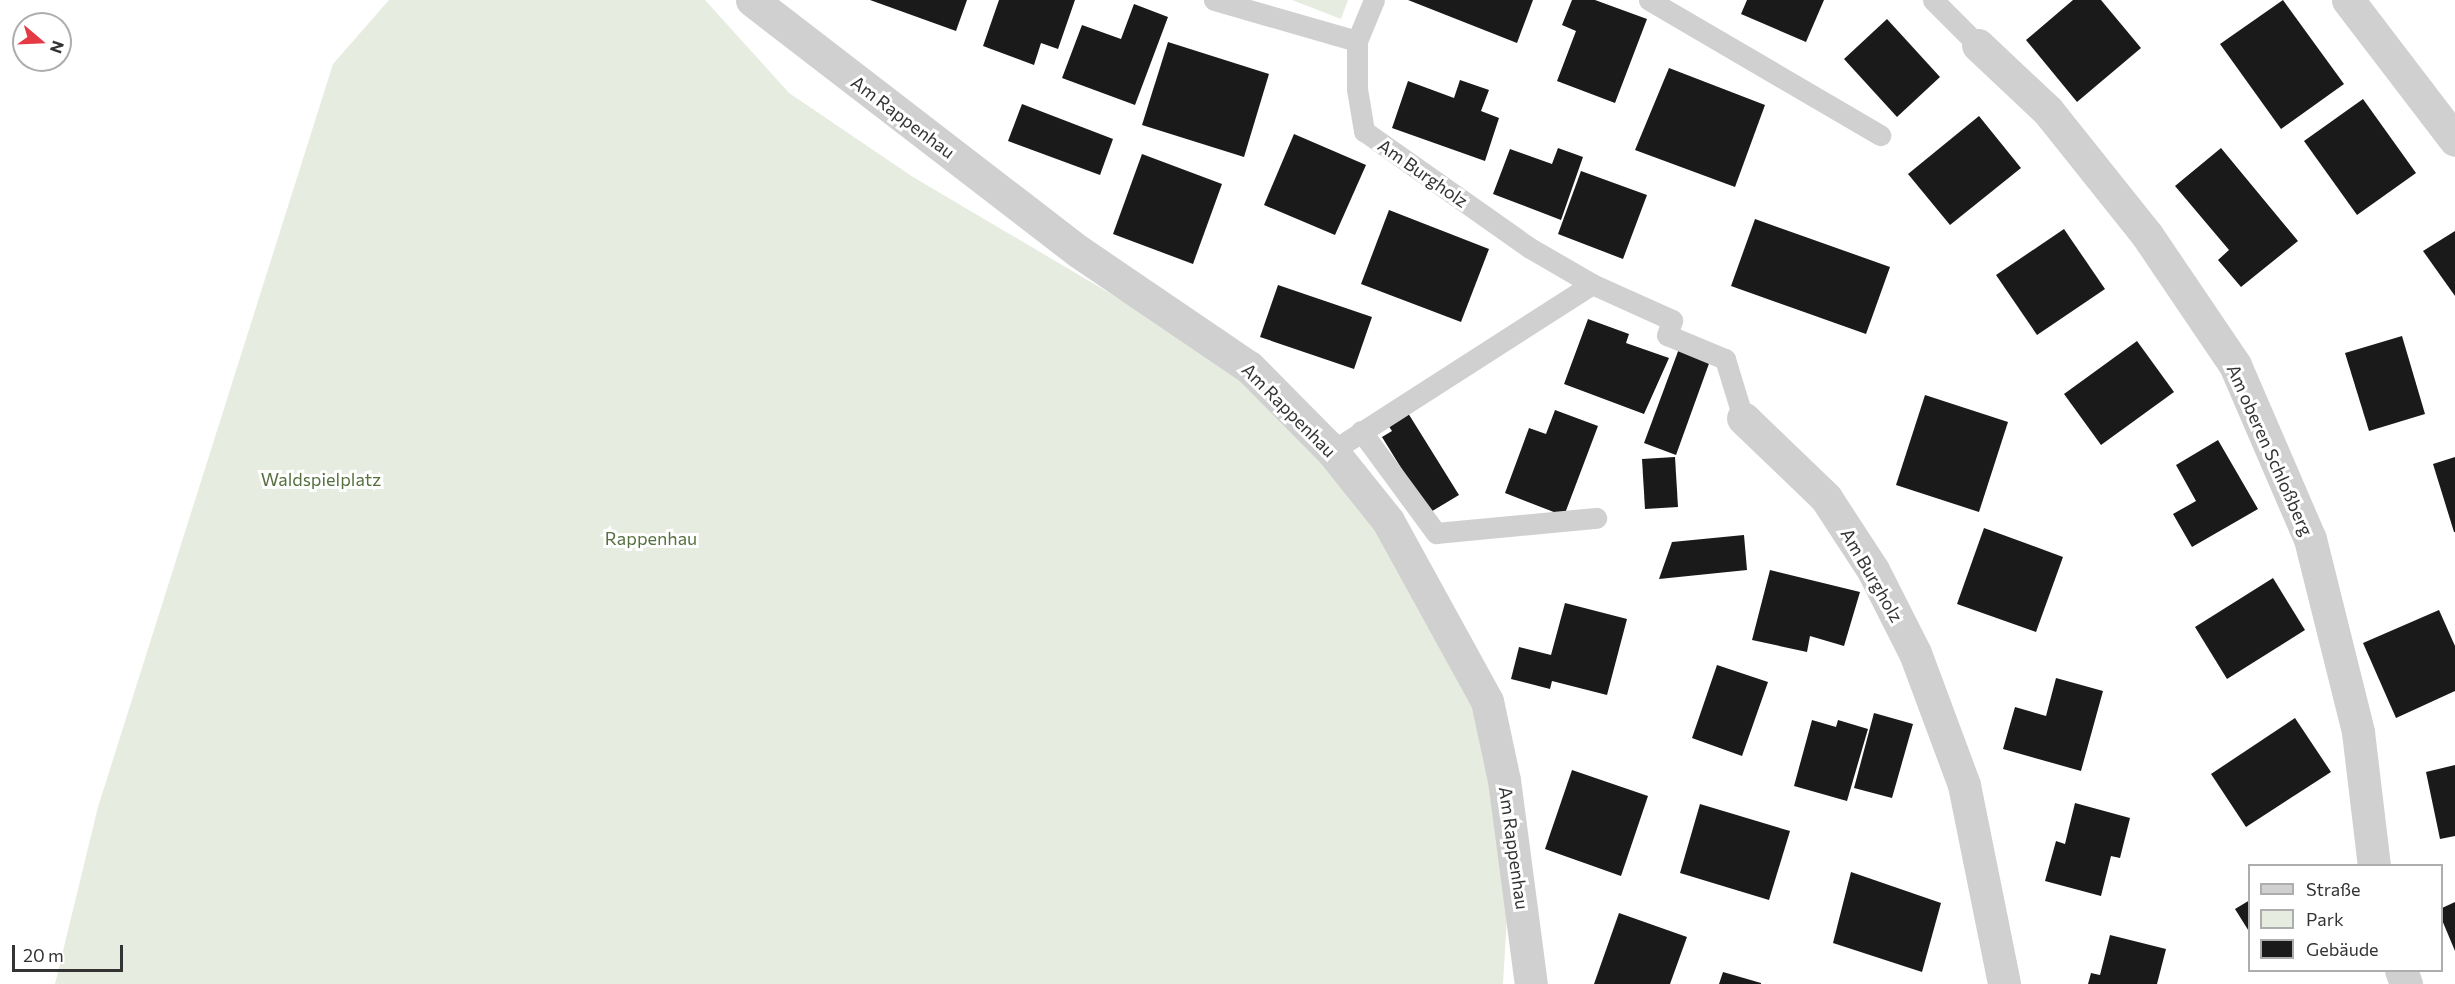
<!DOCTYPE html>
<meta charset="utf-8">
<style>
body{margin:0}
#map{position:relative;width:2455px;height:984px;overflow:hidden;background:#fff;font-family:Commissioner,sans-serif}
div>[style]{position:absolute}
.green>*{inset:0;background:#e6ecdf}
.building>*{inset:0;background:#1a1a1a}
.lane>*{height:21px;margin:-10.5px;padding:0 10.5px;transform-origin:10.5px;border-radius:10.5px;background:#d0d0d0}
.street>*{height:33px;margin:-16.5px;padding:0 16.5px;transform-origin:16.5px;border-radius:16.5px;background:#d0d0d0}
span{translate:-50% -50%;white-space:nowrap;text-align:center;line-height:1.15;-webkit-text-stroke:6px #fff;paint-order:stroke}
.street-label{font-size:18px;color:#333}
.park-label{font-size:18px;color:#56703f}
.legend{position:absolute;left:2248px;top:864px;width:195px;height:108px;box-sizing:border-box;background:#fff;border:2px solid #adadad;margin:0;padding:8px 10px;list-style:none;font-size:18px;color:#333}
.legend li{display:flex;align-items:center;gap:12px;height:30px}
.legend b{width:30px;border:2px solid #adadad}
.north{position:absolute;left:12px;top:12px;width:60px;height:60px;box-sizing:border-box;background:#fff;border:2px solid #adadad;border-radius:50%;rotate:109deg;font-size:16px;font-weight:700;line-height:24px;text-align:center;color:#333}
.north::after{content:'';display:block;margin:auto;width:21px;height:27px;background:#e63946;clip-path:polygon(50% 0,100% 100%,50% 72%,0 100%)}
.scale{position:absolute;left:12px;top:945px;width:111px;height:27px;box-sizing:border-box;border:3px solid #333;border-top:0;padding-left:8px;font-size:18px;line-height:21px;white-space:nowrap;color:#333;-webkit-text-stroke:4px #fff;paint-order:stroke}
</style>
<div id="map">
<div class="green">
<i style="clip-path:polygon(389px 0,705px 0,789px 93px,913px 177px,1311px 412px,1515px 780px,1503px 984px,55px 984px,98px 807px,333px 64px)"></i>
<i style="clip-path:polygon(1292px 0,1348px 0,1341px 19px)"></i>
</div>
<div class="building">
<i style="clip-path:polygon(870px 0,967px 0,956px 31px)"></i>
<i style="clip-path:polygon(999px 0,1075px 0,1058px 49px,1041px 43px,1034px 65px,983px 46px)"></i>
<i style="clip-path:polygon(1408px 0,1533px 0,1517px 43px)"></i>
<i style="clip-path:polygon(1572px 0,1595px 0,1647px 19px,1615px 103px,1557px 81px,1576px 31px,1562px 25px)"></i>
<i style="clip-path:polygon(1747px 0,1824px 0,1806px 42px,1741px 14px)"></i>
<i style="clip-path:polygon(2073px 0,2101px 0,2141px 48px,2077px 102px,2026px 40px)"></i>
<i style="clip-path:polygon(2283px 0,2344px 84px,2281px 129px,2220px 44px)"></i>
<i style="clip-path:polygon(1134px 4px,1168px 17px,1135px 105px,1062px 78px,1082px 25px,1121px 39px)"></i>
<i style="clip-path:polygon(1887px 19px,1940px 77px,1897px 117px,1844px 59px)"></i>
<i style="clip-path:polygon(1168px 42px,1269px 74px,1244px 157px,1142px 125px)"></i>
<i style="clip-path:polygon(1669px 68px,1765px 105px,1735px 187px,1635px 150px)"></i>
<i style="clip-path:polygon(1460px 80px,1489px 90px,1481px 111px,1499px 118px,1485px 161px,1392px 128px,1408px 81px,1454px 98px)"></i>
<i style="clip-path:polygon(2363px 99px,2416px 173px,2357px 215px,2304px 141px)"></i>
<i style="clip-path:polygon(1022px 104px,1113px 139px,1100px 175px,1008px 141px)"></i>
<i style="clip-path:polygon(1979px 116px,2021px 168px,1950px 225px,1908px 174px)"></i>
<i style="clip-path:polygon(1294px 134px,1366px 165px,1335px 235px,1264px 205px)"></i>
<i style="clip-path:polygon(1558px 148px,1583px 157px,1561px 220px,1493px 194px,1510px 149px,1552px 164px)"></i>
<i style="clip-path:polygon(2221px 148px,2298px 241px,2241px 287px,2218px 260px,2229px 250px,2175px 186px)"></i>
<i style="clip-path:polygon(1142px 154px,1222px 184px,1193px 264px,1113px 234px)"></i>
<i style="clip-path:polygon(1581px 171px,1647px 195px,1623px 259px,1558px 234px)"></i>
<i style="clip-path:polygon(1389px 210px,1489px 249px,1461px 322px,1361px 284px)"></i>
<i style="clip-path:polygon(1755px 219px,1890px 267px,1866px 334px,1731px 286px)"></i>
<i style="clip-path:polygon(2064px 229px,2105px 289px,2037px 335px,1996px 275px)"></i>
<i style="clip-path:polygon(2455px 231px,2455px 296px,2423px 251px)"></i>
<i style="clip-path:polygon(1278px 285px,1372px 317px,1354px 369px,1260px 337px)"></i>
<i style="clip-path:polygon(1588px 319px,1629px 334px,1626px 343px,1669px 358px,1644px 414px,1564px 384px)"></i>
<i style="clip-path:polygon(2402px 336px,2425px 414px,2369px 431px,2345px 353px)"></i>
<i style="clip-path:polygon(2137px 341px,2174px 392px,2101px 445px,2064px 394px)"></i>
<i style="clip-path:polygon(1680px 346px,1711px 358px,1676px 455px,1644px 443px)"></i>
<i style="clip-path:polygon(1925px 395px,2008px 422px,1979px 512px,1896px 485px)"></i>
<i style="clip-path:polygon(1555px 410px,1598px 426px,1564px 516px,1505px 493px,1529px 428px,1546px 434px)"></i>
<i style="clip-path:polygon(1408px 413px,1459px 495px,1429px 513px,1382px 437px,1392px 431px,1388px 425px)"></i>
<i style="clip-path:polygon(2218px 440px,2258px 509px,2192px 547px,2173px 514px,2196px 501px,2176px 465px)"></i>
<i style="clip-path:polygon(1675px 457px,1678px 507px,1645px 509px,1642px 459px)"></i>
<i style="clip-path:polygon(2455px 457px,2455px 532px,2454px 532px,2433px 464px)"></i>
<i style="clip-path:polygon(1984px 528px,2063px 557px,2036px 632px,1957px 604px)"></i>
<i style="clip-path:polygon(1744px 535px,1747px 570px,1659px 579px,1672px 542px)"></i>
<i style="clip-path:polygon(1770px 570px,1860px 592px,1844px 646px,1810px 636px,1807px 652px,1752px 640px)"></i>
<i style="clip-path:polygon(2273px 578px,2305px 630px,2227px 679px,2195px 627px)"></i>
<i style="clip-path:polygon(1565px 603px,1627px 619px,1607px 695px,1552px 681px,1550px 689px,1511px 679px,1519px 647px,1551px 655px)"></i>
<i style="clip-path:polygon(2439px 610px,2455px 646px,2455px 691px,2396px 718px,2363px 643px)"></i>
<i style="clip-path:polygon(1717px 665px,1768px 682px,1742px 756px,1692px 738px)"></i>
<i style="clip-path:polygon(2056px 678px,2103px 691px,2081px 771px,2003px 749px,2015px 707px,2046px 716px)"></i>
<i style="clip-path:polygon(1874px 713px,1913px 724px,1892px 798px,1854px 788px)"></i>
<i style="clip-path:polygon(2295px 718px,2331px 772px,2246px 827px,2211px 774px)"></i>
<i style="clip-path:polygon(1812px 720px,1836px 727px,1838px 720px,1868px 729px,1847px 801px,1794px 786px)"></i>
<i style="clip-path:polygon(2455px 765px,2455px 836px,2440px 839px,2426px 772px)"></i>
<i style="clip-path:polygon(1572px 770px,1648px 796px,1621px 876px,1545px 849px)"></i>
<i style="clip-path:polygon(2075px 803px,2130px 818px,2120px 858px,2111px 856px,2101px 896px,2045px 881px,2056px 841px,2065px 844px)"></i>
<i style="clip-path:polygon(1700px 804px,1790px 831px,1769px 900px,1680px 873px)"></i>
<i style="clip-path:polygon(1851px 872px,1941px 903px,1922px 972px,1833px 943px)"></i>
<i style="clip-path:polygon(2250px 900px,2250px 933px,2235px 909px)"></i>
<i style="clip-path:polygon(2455px 902px,2455px 951px,2442px 920px,2442px 908px)"></i>
<i style="clip-path:polygon(1619px 913px,1687px 937px,1670px 984px,1594px 984px)"></i>
<i style="clip-path:polygon(2110px 935px,2166px 949px,2157px 984px,2088px 984px,2091px 973px,2100px 975px)"></i>
<i style="clip-path:polygon(1723px 972px,1761px 983px,1761px 984px,1719px 984px)"></i>
</div>
<div class="lane">
<i style="left:1214px;top:0;width:149px;rotate:16deg"></i>
<i style="left:1357px;top:41px;width:48px;rotate:90deg"></i>
<i style="left:1357px;top:89px;width:43px;rotate:80.5deg"></i>
<i style="left:1364px;top:131px;width:203px;rotate:35.2deg"></i>
<i style="left:1530px;top:248px;width:72px;rotate:30.1deg"></i>
<i style="left:1592px;top:284px;width:88px;rotate:24.2deg"></i>
<i style="left:1672px;top:320px;width:16px;rotate:108deg"></i>
<i style="left:1667px;top:335px;width:63px;rotate:22.5deg"></i>
<i style="left:1725px;top:359px;width:62px;rotate:73deg"></i>
<i style="left:1649px;top:0;width:268px;rotate:30.3deg"></i>
<i style="left:1933px;top:0;width:64px;rotate:45deg"></i>
<i style="left:1357px;top:41px;width:44px;rotate:-67.5deg"></i>
<i style="left:1361px;top:431px;width:127px;rotate:53.7deg"></i>
<i style="left:1436px;top:533px;width:161px;rotate:-5.4deg"></i>
<i style="left:1332px;top:451px;width:309px;rotate:-32.7deg"></i>
</div>
<div class="street">
<i style="left:752px;top:0;width:411px;rotate:37.6deg"></i>
<i style="left:1078px;top:251px;width:207px;rotate:34.2deg"></i>
<i style="left:1249px;top:367px;width:118px;rotate:45.3deg"></i>
<i style="left:1332px;top:451px;width:90px;rotate:51.3deg"></i>
<i style="left:1388px;top:521px;width:205px;rotate:61.2deg"></i>
<i style="left:1487px;top:701px;width:81px;rotate:77.9deg"></i>
<i style="left:1504px;top:780px;width:206px;rotate:82.5deg"></i>
<i style="left:2348px;top:0;width:176px;rotate:52.6deg"></i>
<i style="left:1978px;top:45px;width:96px;rotate:43.3deg"></i>
<i style="left:2048px;top:111px;width:159px;rotate:51.4deg"></i>
<i style="left:2147px;top:235px;width:157px;rotate:55.9deg"></i>
<i style="left:2235px;top:365px;width:189px;rotate:66.7deg"></i>
<i style="left:2310px;top:539px;width:199px;rotate:76deg"></i>
<i style="left:2358px;top:732px;width:135px;rotate:83.2deg"></i>
<i style="left:1743px;top:418px;width:115px;rotate:43.9deg"></i>
<i style="left:1826px;top:498px;width:86px;rotate:56.9deg"></i>
<i style="left:1873px;top:570px;width:93px;rotate:63.2deg"></i>
<i style="left:1915px;top:653px;width:141px;rotate:69.6deg"></i>
<i style="left:1964px;top:785px;width:203px;rotate:78.6deg"></i>
<i style="left:2401px;top:970px;width:15px;rotate:70deg"></i>
</div>
<div class="street-label">
<span style="left:903px;top:117px;rotate:37deg">Am Rappenhau</span>
<span style="left:1423px;top:173px;rotate:35deg">Am Burgholz</span>
<span style="left:1289px;top:410px;rotate:45deg">Am Rappenhau</span>
<span style="left:2270px;top:450px;rotate:66deg">Am oberen Schloßberg</span>
<span style="left:1872px;top:575px;rotate:60deg">Am Burgholz</span>
<span style="left:1514px;top:848px;rotate:82deg">Am Rappenhau</span>
</div>
<div class="park-label">
<span style="left:321px;top:479px">Waldspielplatz</span>
<span style="left:651px;top:538px">Rappenhau</span>
</div>
<ul class="legend">
<li><b style="height:8px;background:#d0d0d0"></b>Straße</li>
<li><b style="height:16px;background:#e6ecdf"></b>Park</li>
<li><b style="height:16px;background:#1a1a1a"></b>Gebäude</li>
</ul>
<div class="north">N</div>
<div class="scale">20 m</div>
</div>
